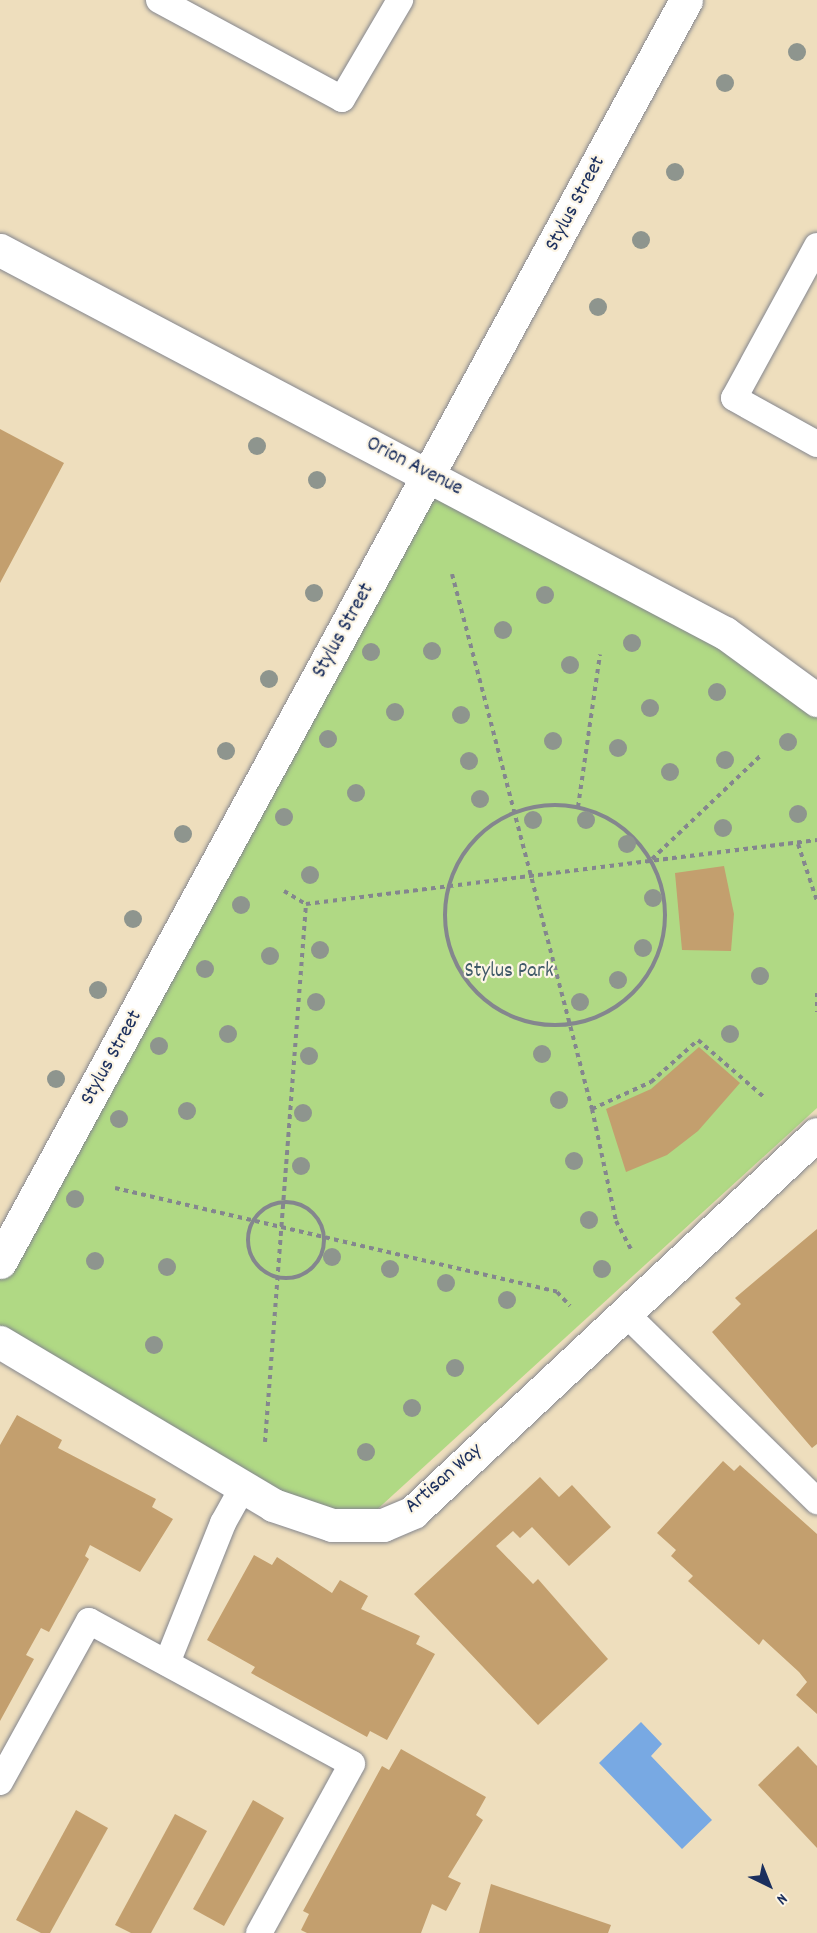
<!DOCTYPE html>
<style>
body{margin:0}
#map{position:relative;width:817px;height:1933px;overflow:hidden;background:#eedebd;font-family:Dekko,sans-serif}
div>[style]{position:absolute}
.green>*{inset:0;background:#b0d984}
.water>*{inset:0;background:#78a9e3}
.building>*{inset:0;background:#c39f6e}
.path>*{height:4px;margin-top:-2px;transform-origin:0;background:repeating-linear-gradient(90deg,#84868e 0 4.5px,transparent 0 9px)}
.path>.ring{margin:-2px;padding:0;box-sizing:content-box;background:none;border:4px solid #84868e;border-radius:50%}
.roads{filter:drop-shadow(0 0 2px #84868e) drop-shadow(0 0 2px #84868e)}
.service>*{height:26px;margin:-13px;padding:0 13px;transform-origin:13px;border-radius:13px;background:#fff}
.minor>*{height:33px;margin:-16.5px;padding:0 16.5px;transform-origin:16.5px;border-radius:16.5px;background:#fff}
.tertiary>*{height:33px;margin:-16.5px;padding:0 16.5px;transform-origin:16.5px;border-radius:16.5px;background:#fff}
.trees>*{width:18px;height:18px;margin:-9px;border-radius:50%;background:#8e958e}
span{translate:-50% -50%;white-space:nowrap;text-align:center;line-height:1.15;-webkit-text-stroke:4.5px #fcf5e5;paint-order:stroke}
.street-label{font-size:21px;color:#1b2f5e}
.park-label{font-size:21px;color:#405a68}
.north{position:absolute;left:739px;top:1855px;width:60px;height:60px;-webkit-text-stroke:4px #fcf5e5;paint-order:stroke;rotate:137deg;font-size:16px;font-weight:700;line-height:24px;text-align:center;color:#1b2f5e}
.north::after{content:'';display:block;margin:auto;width:21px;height:27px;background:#1b2f5e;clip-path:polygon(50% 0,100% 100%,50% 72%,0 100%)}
</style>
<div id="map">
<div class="green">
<i style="clip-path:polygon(429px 476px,817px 700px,817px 1108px,371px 1515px,322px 1518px,0 1342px,0 1262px)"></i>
</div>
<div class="water">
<i style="clip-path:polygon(641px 1722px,662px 1744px,651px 1756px,712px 1820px,682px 1849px,599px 1763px)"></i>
</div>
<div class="building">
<i style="clip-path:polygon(0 429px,64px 463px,0 583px)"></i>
<i style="clip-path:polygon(724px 866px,734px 914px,731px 951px,682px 950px,675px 873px)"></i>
<i style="clip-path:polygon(699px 1047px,740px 1083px,698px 1131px,667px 1155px,626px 1172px,606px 1109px,651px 1089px)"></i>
<i style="clip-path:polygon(817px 1229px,817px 1444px,812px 1448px,712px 1332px,741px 1304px,735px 1298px)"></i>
<i style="clip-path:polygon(17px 1415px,62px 1440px,58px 1448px,156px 1499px,152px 1507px,173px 1519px,140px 1572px,90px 1545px,85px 1556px,89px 1559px,49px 1632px,41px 1628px,26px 1655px,34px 1659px,0 1721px,0 1445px)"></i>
<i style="clip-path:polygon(723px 1461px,734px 1471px,740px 1465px,817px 1534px,817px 1714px,796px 1695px,807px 1682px,799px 1672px,763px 1639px,759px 1645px,688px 1581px,693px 1576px,671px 1556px,676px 1550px,657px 1533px)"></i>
<i style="clip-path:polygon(540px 1477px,559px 1497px,572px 1485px,611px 1527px,569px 1566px,532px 1527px,520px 1538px,513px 1531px,496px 1546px,533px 1584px,538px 1579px,608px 1659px,538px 1725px,414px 1594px)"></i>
<i style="clip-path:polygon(254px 1555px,272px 1565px,277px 1557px,332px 1593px,340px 1580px,368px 1596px,361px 1609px,420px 1636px,416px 1644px,435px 1654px,387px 1740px,370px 1731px,367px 1737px,251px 1673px,255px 1667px,207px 1640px)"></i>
<i style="clip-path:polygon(798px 1746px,817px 1766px,817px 1848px,758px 1785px)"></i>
<i style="clip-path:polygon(401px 1749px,486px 1797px,476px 1815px,483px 1820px,448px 1877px,461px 1883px,446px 1911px,432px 1904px,421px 1933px,307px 1933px,301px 1930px,309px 1914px,303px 1911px,382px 1766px,389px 1770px)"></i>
<i style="clip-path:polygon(253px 1800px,284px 1818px,224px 1926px,193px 1909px)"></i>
<i style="clip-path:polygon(76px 1810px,108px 1828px,50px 1933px,41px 1933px,16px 1920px)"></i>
<i style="clip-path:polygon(175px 1814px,207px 1831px,151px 1933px,131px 1933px,115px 1925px)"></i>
<i style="clip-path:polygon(491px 1884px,611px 1925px,608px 1933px,479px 1933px)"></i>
</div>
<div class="path">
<i style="left:452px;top:574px;width:553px;rotate:75.34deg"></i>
<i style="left:592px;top:1109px;width:115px;rotate:77.9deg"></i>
<i style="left:616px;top:1221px;width:32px;rotate:62deg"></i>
<i class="ring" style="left:445px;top:805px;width:216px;height:216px"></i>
<i style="left:578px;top:807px;width:154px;rotate:-81.8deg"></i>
<i style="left:798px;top:844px;width:60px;rotate:71.6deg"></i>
<i style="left:652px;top:859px;width:149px;rotate:-43.6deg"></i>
<i style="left:284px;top:891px;width:26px;rotate:31deg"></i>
<i style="left:306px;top:904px;width:515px;rotate:-7.14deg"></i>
<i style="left:817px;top:993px;width:19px;rotate:90deg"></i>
<i style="left:592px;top:1109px;width:65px;rotate:-24.6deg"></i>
<i style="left:651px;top:1082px;width:63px;rotate:-41.8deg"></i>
<i style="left:698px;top:1040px;width:89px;rotate:40.9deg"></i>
<i style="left:115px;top:1188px;width:454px;rotate:13.2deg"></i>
<i style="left:557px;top:1292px;width:19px;rotate:47deg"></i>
<i class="ring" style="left:248px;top:1202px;width:72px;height:72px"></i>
<i style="left:265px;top:1442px;width:540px;rotate:-85.64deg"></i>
</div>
<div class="roads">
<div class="service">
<i style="left:159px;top:0;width:208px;rotate:28.4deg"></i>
<i style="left:342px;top:99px;width:115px;rotate:-59.6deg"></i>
<i style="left:817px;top:246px;width:173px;rotate:118.6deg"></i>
<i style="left:734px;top:398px;width:95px;rotate:29deg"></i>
<i style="left:625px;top:1313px;width:269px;rotate:44.4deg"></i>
<i style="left:167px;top:1663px;width:151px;rotate:-68.2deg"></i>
<i style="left:223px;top:1523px;width:41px;rotate:-60.9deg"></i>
<i style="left:0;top:1782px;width:184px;rotate:-61.1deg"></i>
<i style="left:89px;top:1621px;width:299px;rotate:28.5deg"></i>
<i style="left:352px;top:1764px;width:193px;rotate:118.8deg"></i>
</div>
<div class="minor">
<i style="left:0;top:1342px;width:318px;rotate:30.8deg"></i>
<i style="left:273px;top:1505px;width:62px;rotate:18.7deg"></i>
<i style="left:332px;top:1525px;width:51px"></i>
<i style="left:383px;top:1525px;width:33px;rotate:-23deg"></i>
<i style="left:413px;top:1512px;width:553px;rotate:-43.1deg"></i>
</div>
<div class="tertiary">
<i style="left:0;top:250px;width:820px;rotate:27.85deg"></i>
<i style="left:725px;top:633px;width:114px;rotate:36.1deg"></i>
<i style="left:0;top:1262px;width:1436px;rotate:-61.47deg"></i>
</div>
</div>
<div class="trees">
<i style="left:797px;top:52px"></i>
<i style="left:725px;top:83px"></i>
<i style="left:675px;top:172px"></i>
<i style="left:641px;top:240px"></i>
<i style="left:598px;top:307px"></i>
<i style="left:257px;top:446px"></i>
<i style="left:317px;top:480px"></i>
<i style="left:314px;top:593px"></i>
<i style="left:545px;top:595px"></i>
<i style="left:503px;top:630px"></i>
<i style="left:632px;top:643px"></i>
<i style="left:432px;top:651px"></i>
<i style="left:371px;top:652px"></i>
<i style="left:570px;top:665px"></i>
<i style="left:269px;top:679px"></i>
<i style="left:717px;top:692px"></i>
<i style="left:650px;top:708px"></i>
<i style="left:395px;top:712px"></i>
<i style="left:461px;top:715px"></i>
<i style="left:328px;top:739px"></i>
<i style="left:553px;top:741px"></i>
<i style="left:788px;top:742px"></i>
<i style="left:618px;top:748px"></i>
<i style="left:226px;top:751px"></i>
<i style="left:725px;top:760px"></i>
<i style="left:469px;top:761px"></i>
<i style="left:670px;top:772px"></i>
<i style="left:356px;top:793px"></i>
<i style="left:480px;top:799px"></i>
<i style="left:798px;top:814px"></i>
<i style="left:284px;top:817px"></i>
<i style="left:533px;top:820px"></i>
<i style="left:586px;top:820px"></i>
<i style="left:723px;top:828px"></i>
<i style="left:183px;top:834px"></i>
<i style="left:627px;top:844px"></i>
<i style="left:310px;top:875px"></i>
<i style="left:653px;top:898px"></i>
<i style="left:241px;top:905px"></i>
<i style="left:133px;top:919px"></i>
<i style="left:643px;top:948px"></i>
<i style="left:320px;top:950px"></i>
<i style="left:270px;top:956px"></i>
<i style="left:205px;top:969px"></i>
<i style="left:760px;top:976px"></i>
<i style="left:618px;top:980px"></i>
<i style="left:98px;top:990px"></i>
<i style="left:316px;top:1002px"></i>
<i style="left:580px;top:1002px"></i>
<i style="left:228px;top:1034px"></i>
<i style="left:730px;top:1034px"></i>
<i style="left:159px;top:1046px"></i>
<i style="left:542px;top:1054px"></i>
<i style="left:309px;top:1056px"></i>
<i style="left:56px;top:1079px"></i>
<i style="left:559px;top:1100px"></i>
<i style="left:187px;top:1111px"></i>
<i style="left:303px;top:1113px"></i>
<i style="left:119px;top:1119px"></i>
<i style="left:574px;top:1161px"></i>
<i style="left:301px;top:1166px"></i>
<i style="left:75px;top:1199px"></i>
<i style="left:589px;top:1220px"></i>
<i style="left:332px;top:1257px"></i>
<i style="left:95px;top:1261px"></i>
<i style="left:167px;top:1267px"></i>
<i style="left:390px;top:1269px"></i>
<i style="left:602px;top:1269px"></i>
<i style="left:446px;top:1283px"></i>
<i style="left:507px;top:1300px"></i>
<i style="left:154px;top:1345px"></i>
<i style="left:455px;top:1368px"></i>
<i style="left:412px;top:1408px"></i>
<i style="left:366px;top:1452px"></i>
</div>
<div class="street-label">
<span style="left:576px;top:204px;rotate:-62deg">Stylus Street</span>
<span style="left:414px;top:467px;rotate:27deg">Orion Avenue</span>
<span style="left:344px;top:631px;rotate:-61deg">Stylus Street</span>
<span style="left:112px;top:1058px;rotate:-61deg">Stylus Street</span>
<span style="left:444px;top:1479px;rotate:-41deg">Artisan Way</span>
</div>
<div class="park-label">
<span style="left:509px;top:972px">Stylus Park</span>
</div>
<div class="north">N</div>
</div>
